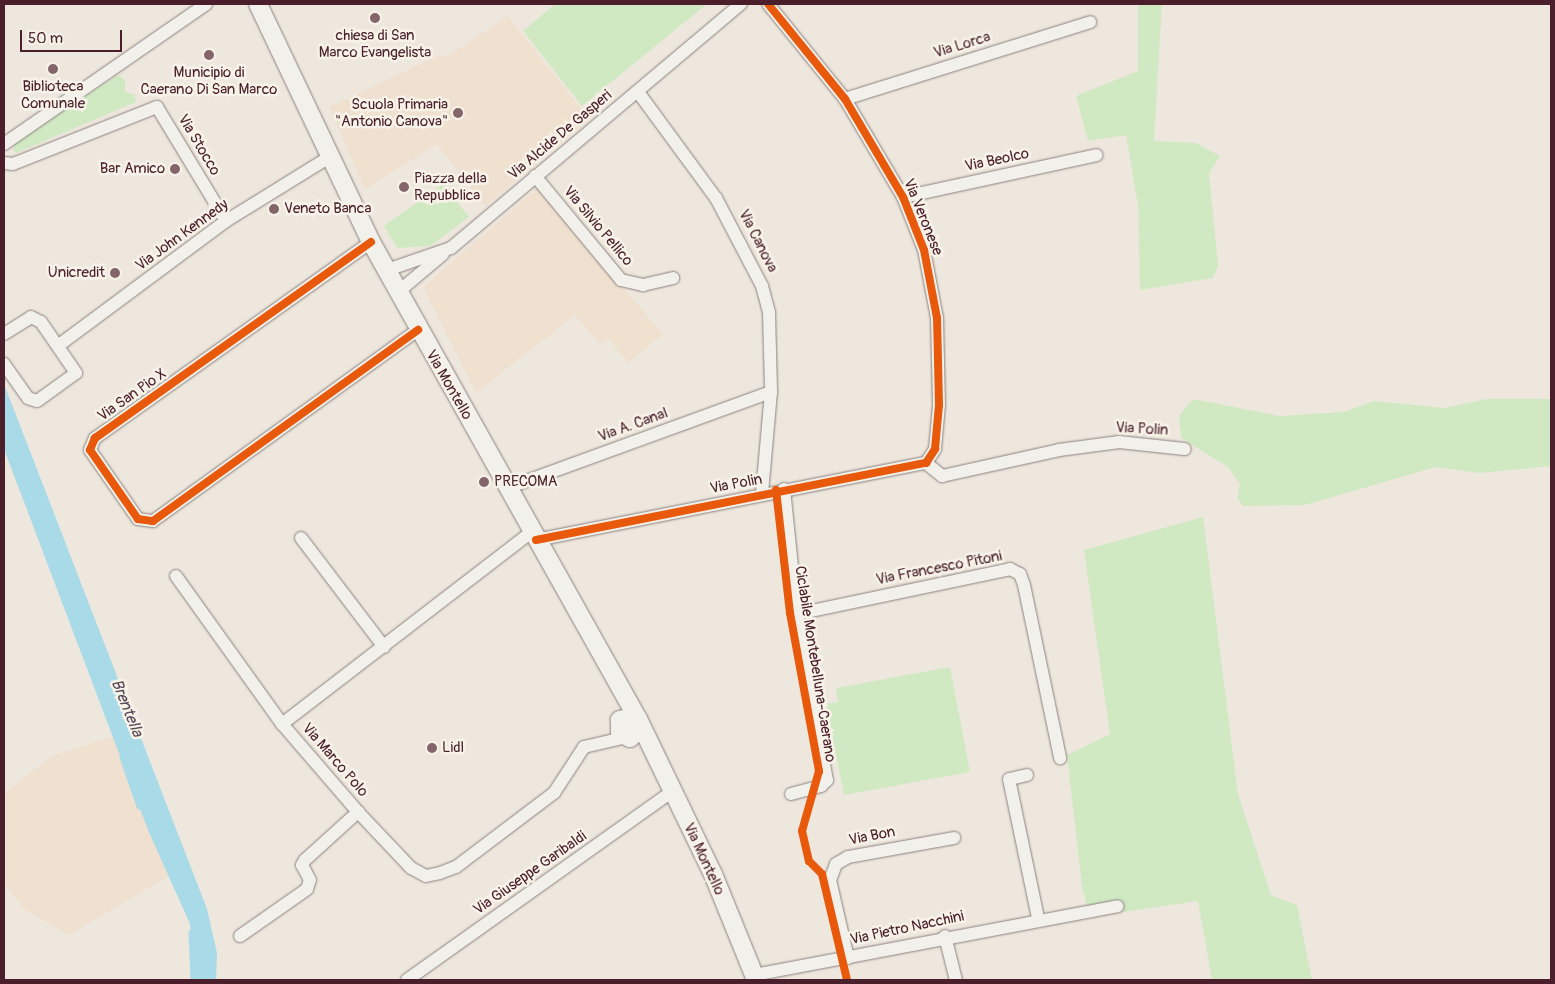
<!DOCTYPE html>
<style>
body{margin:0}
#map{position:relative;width:1555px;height:984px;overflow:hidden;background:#eee7de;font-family:Pangolin,sans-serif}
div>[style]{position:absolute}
.built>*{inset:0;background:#efe0d0}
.green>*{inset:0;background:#d0e9c3}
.water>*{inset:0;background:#a9dae8}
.stream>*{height:4.5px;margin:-2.25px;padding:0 2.25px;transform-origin:2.25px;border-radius:2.25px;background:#a9dae8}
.roads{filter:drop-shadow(0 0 1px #8c817f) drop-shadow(0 0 1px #8c817f)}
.minor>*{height:12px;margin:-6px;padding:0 6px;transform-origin:6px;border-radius:6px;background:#f1f0eb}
.secondary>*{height:18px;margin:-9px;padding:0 9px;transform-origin:9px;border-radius:9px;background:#f1f0eb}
.cycleway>*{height:8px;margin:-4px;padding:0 4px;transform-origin:4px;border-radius:4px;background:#e8590c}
.dots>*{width:14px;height:14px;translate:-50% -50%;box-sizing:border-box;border:2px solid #f7f3e8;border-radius:50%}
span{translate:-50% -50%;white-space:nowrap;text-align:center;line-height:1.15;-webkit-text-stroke:5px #f7f3e8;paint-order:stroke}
.poi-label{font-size:15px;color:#4a1f2b}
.right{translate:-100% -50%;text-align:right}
.left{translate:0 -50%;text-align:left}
.street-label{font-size:15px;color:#4a1f2b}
.water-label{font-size:16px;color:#5a4c5c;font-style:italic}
.frame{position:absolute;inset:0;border:5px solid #4a1f2b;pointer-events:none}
.scale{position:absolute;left:20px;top:30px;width:102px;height:22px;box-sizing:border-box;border:2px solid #4a1f2b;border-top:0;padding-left:6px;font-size:15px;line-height:18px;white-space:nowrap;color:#4a1f2b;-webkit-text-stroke:4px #f7f3e8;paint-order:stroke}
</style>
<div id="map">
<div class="built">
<i style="clip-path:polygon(508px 16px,589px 119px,485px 206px,437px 144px,365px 189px,329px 107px,442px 54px,447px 57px)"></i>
<i style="clip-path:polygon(538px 188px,663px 334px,628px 363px,608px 338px,600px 344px,575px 315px,476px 393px,423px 287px)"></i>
<i style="clip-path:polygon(114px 736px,169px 876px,69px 935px,24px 909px,4px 884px,4px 793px,52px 756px)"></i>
</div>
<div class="green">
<i style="clip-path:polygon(555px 4px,707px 4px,582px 106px,523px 31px)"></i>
<i style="clip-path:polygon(1138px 4px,1162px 4px,1154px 141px,1196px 143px,1220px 156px,1209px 173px,1218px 266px,1213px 278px,1140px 290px,1138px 205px,1126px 135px,1088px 141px,1076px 96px,1138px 71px)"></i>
<i style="clip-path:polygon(118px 75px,125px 80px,125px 92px,135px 95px,136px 102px,16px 153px,13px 149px,15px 142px)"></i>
<i style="clip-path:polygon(443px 184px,469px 217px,430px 246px,397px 248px,384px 226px)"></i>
<i style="clip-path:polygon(1193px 399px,1279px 416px,1344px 412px,1374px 401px,1444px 408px,1487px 399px,1551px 399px,1551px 466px,1479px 473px,1436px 467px,1305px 505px,1243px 506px,1237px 498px,1240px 484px,1228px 467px,1181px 438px,1179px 416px)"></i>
<i style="clip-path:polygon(1203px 517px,1238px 794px,1271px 895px,1297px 905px,1312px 980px,1212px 980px,1198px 901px,1090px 917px,1082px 887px,1067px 755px,1110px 734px,1084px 550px)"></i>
<i style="clip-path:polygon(950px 667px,970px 772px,844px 795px,826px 704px,838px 702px,836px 688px)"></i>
</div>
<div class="water">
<i style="clip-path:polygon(4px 384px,207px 909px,217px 953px,216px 980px,193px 980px,190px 924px,148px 830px,4px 449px)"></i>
</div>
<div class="stream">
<i style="left:122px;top:757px;width:52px;rotate:70.9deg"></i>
<i style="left:191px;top:932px;width:48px;rotate:87.6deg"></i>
</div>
<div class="roads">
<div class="minor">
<i style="left:638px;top:92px;width:132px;rotate:53.7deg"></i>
<i style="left:716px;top:198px;width:99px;rotate:62.4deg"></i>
<i style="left:762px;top:286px;width:28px;rotate:75deg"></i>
<i style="left:769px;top:313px;width:79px;rotate:88.5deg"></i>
<i style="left:771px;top:392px;width:100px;rotate:95.1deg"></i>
<i style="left:845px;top:99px;width:257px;rotate:-17.4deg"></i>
<i style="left:4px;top:144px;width:246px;rotate:-34.7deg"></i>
<i style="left:4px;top:163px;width:9px;rotate:6deg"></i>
<i style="left:13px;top:164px;width:155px;rotate:-21.6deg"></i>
<i style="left:157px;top:107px;width:133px;rotate:58.8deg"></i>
<i style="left:535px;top:176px;width:135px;rotate:50.4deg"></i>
<i style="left:621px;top:280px;width:23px;rotate:13deg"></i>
<i style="left:643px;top:285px;width:31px;rotate:-13deg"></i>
<i style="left:903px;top:197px;width:198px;rotate:-12.2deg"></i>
<i style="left:371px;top:242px;width:339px;rotate:144.6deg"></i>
<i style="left:95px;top:438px;width:13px;rotate:113deg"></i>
<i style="left:90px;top:450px;width:84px;rotate:55.2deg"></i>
<i style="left:138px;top:519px;width:15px;rotate:8deg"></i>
<i style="left:153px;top:521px;width:327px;rotate:-35.8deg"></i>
<i style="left:387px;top:270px;width:68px;rotate:-19deg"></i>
<i style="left:451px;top:248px;width:379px;rotate:-40.1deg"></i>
<i style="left:398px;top:292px;width:59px;rotate:-40.2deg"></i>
<i style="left:4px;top:334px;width:32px;rotate:-32deg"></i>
<i style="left:31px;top:317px;width:11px;rotate:27deg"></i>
<i style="left:41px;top:322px;width:62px;rotate:55.5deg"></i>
<i style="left:76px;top:373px;width:48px;rotate:144.3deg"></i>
<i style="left:37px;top:401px;width:9px;rotate:-162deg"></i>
<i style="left:28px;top:398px;width:42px;rotate:-125.2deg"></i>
<i style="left:59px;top:345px;width:208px;rotate:-36.6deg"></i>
<i style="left:226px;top:221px;width:120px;rotate:-31.7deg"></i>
<i style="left:926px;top:463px;width:21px;rotate:39deg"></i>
<i style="left:942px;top:476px;width:120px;rotate:-12.5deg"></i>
<i style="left:1059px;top:450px;width:61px;rotate:-7.6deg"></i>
<i style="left:1119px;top:442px;width:66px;rotate:6.1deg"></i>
<i style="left:507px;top:488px;width:281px;rotate:-20deg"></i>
<i style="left:784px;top:489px;width:126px;rotate:84.1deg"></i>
<i style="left:797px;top:614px;width:169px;rotate:79.8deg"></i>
<i style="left:827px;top:780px;width:8px;rotate:135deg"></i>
<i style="left:821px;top:786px;width:31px;rotate:165deg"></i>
<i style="left:301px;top:538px;width:137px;rotate:52.7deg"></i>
<i style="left:536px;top:540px;width:398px;rotate:-11.2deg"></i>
<i style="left:926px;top:463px;width:17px;rotate:-57deg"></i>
<i style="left:935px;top:449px;width:44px;rotate:-84.8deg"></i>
<i style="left:939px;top:405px;width:87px;rotate:-91.3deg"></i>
<i style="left:937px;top:318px;width:69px;rotate:-100.8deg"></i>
<i style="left:924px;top:250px;width:57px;rotate:-111.6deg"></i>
<i style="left:903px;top:197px;width:114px;rotate:-120.6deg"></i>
<i style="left:845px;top:99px;width:122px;rotate:-129deg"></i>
<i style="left:176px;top:576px;width:182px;rotate:54.4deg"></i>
<i style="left:797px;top:614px;width:218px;rotate:-11.9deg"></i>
<i style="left:1010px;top:569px;width:11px;rotate:27deg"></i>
<i style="left:1020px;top:574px;width:12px;rotate:70deg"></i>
<i style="left:1024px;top:585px;width:177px;rotate:78.2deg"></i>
<i style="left:1027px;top:775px;width:18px;rotate:167deg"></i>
<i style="left:1009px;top:779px;width:142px;rotate:78.2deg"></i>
<i style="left:358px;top:812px;width:77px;rotate:46.6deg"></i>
<i style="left:411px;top:868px;width:17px;rotate:28deg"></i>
<i style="left:426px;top:876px;width:14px;rotate:-12deg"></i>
<i style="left:440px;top:873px;width:17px;rotate:-21deg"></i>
<i style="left:456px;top:867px;width:123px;rotate:-37.1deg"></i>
<i style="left:554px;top:793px;width:55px;rotate:-56.9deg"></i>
<i style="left:584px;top:747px;width:44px;rotate:-13.1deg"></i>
<i style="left:240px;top:936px;width:82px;rotate:-35deg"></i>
<i style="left:307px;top:889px;width:9px;rotate:-72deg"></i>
<i style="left:310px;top:880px;width:17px;rotate:-118deg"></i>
<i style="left:302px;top:865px;width:6px;rotate:-59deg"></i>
<i style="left:305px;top:860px;width:72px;rotate:-42.2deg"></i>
<i style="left:358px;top:812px;width:116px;rotate:-130.8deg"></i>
<i style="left:282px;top:724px;width:314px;rotate:-37.6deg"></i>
<i style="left:945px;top:936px;width:45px;rotate:76deg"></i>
<i style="left:848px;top:958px;width:80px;rotate:-103deg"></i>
<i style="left:830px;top:880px;width:17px;rotate:-69deg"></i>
<i style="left:836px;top:864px;width:14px;rotate:-30deg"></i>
<i style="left:848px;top:857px;width:108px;rotate:-10.2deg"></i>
<i style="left:754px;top:975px;width:370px;rotate:-10.7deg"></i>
<i style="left:407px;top:980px;width:325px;rotate:-35.4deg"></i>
</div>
<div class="secondary">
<i style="left:258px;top:4px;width:263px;rotate:64.6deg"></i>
<i style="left:371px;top:242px;width:547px;rotate:60.76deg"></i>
<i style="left:638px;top:719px;width:172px;rotate:64.2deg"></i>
<i style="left:713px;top:874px;width:114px;rotate:67.9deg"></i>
<i style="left:635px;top:716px;width:16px;rotate:165deg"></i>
<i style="left:620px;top:720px;width:13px;rotate:90deg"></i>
<i style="left:620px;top:733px;width:11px;rotate:27deg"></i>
<i style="left:630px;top:738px;width:15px;rotate:-42deg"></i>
</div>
</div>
<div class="cycleway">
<i style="left:371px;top:242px;width:339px;rotate:144.6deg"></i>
<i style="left:95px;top:438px;width:13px;rotate:113deg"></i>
<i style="left:90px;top:450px;width:84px;rotate:55.2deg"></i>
<i style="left:138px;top:519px;width:15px;rotate:8deg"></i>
<i style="left:153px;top:521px;width:327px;rotate:-35.8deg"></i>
<i style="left:776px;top:490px;width:124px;rotate:83.5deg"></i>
<i style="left:790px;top:613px;width:161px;rotate:79.6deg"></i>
<i style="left:819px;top:771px;width:62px;rotate:105.8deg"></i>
<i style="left:802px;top:831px;width:31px;rotate:77deg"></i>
<i style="left:809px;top:861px;width:18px;rotate:45deg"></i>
<i style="left:822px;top:874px;width:109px;rotate:76.7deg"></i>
<i style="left:536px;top:540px;width:398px;rotate:-11.2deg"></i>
<i style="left:926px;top:463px;width:17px;rotate:-57deg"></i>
<i style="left:935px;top:449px;width:44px;rotate:-84.8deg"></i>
<i style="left:939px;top:405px;width:87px;rotate:-91.3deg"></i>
<i style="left:937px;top:318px;width:69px;rotate:-100.8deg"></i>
<i style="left:924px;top:250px;width:57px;rotate:-111.6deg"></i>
<i style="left:903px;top:197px;width:114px;rotate:-120.6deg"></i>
<i style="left:845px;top:99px;width:122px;rotate:-129deg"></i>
</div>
<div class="dots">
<i style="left:375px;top:18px;background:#83656a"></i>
<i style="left:209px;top:55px;background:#83656a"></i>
<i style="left:53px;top:69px;background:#83656a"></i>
<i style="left:458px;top:113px;background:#83656a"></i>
<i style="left:175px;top:169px;background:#83656a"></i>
<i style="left:404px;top:187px;background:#83656a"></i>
<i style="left:274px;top:209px;background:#83656a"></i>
<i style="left:115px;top:273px;background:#83656a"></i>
<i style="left:484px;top:482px;background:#83656a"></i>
<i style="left:432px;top:748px;background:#83656a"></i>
</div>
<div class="poi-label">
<span style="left:375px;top:44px">chiesa di San<br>Marco Evangelista</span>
<span style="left:209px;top:81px">Municipio di<br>Caerano Di San Marco</span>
<span style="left:53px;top:95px">Biblioteca<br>Comunale</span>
<span class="right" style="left:448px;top:113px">Scuola Primaria<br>"Antonio Canova"</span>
<span class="right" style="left:165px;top:169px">Bar Amico</span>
<span class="left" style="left:414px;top:187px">Piazza della<br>Repubblica</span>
<span class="left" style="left:284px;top:209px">Veneto Banca</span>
<span class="right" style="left:105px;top:273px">Unicredit</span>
<span class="left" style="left:494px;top:482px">PRECOMA</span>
<span class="left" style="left:442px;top:748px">Lidl</span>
</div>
<div class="street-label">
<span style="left:962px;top:45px;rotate:-17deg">Via Lorca</span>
<span style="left:560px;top:135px;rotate:-40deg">Via Alcide De Gasperi</span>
<span style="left:199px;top:145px;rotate:59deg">Via Stocco</span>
<span style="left:997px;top:160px;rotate:-12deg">Via Beolco</span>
<span style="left:923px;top:217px;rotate:68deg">Via Veronese</span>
<span style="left:598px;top:226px;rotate:50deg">Via Silvio Pellico</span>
<span style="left:182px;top:235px;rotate:-36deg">Via John Kennedy</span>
<span style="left:758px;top:241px;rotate:63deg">Via Canova</span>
<span style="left:449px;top:385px;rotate:60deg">Via Montello</span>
<span style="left:132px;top:395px;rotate:-35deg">Via San Pio X</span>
<span style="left:633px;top:425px;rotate:-20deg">Via A. Canal</span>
<span style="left:1142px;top:429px;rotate:3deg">Via Polin</span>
<span style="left:736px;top:484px;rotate:-11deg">Via Polin</span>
<span style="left:939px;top:568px;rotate:-11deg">Via Francesco Pitoni</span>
<span style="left:815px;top:664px;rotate:81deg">Ciclabile Montebelluna-Caerano</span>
<span style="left:335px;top:760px;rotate:49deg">Via Marco Polo</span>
<span style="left:872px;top:836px;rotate:-11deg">Via Bon</span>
<span style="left:704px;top:859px;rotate:65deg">Via Montello</span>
<span style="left:530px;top:873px;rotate:-35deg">Via Giuseppe Garibaldi</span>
<span style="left:907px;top:928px;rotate:-12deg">Via Pietro Nacchini</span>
</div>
<div class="water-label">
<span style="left:127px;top:708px;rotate:68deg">Brentella</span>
</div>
<div class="frame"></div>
<div class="scale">50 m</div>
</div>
